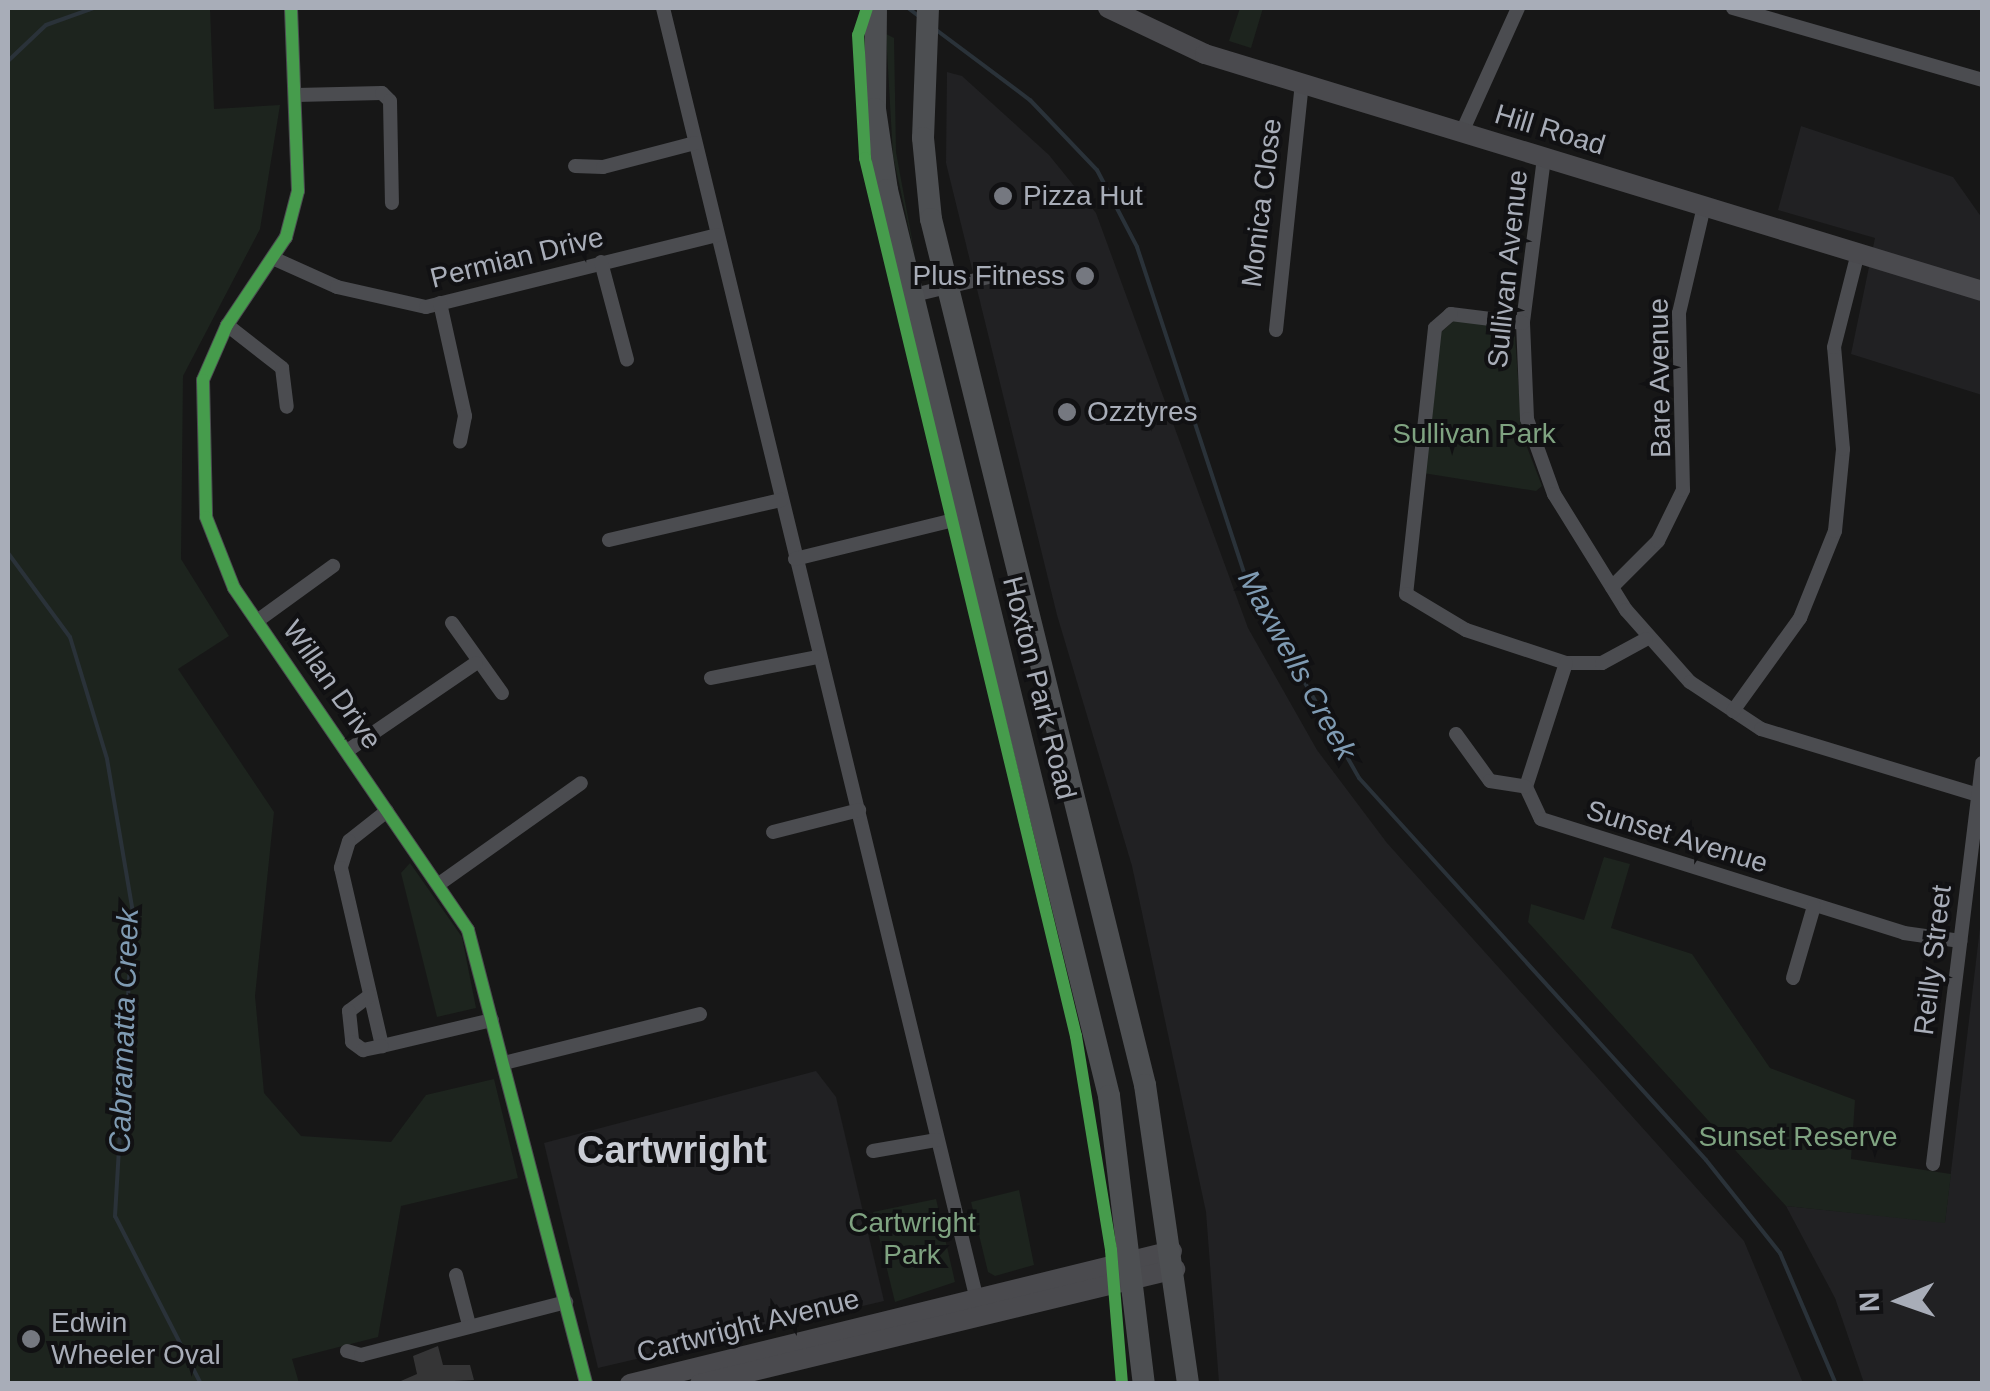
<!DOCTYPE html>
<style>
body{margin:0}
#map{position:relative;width:1990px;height:1391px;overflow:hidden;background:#171717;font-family:Arial,sans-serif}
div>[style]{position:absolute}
.built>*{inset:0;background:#212123}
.green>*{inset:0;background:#1d241e}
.stream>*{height:4px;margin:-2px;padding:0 2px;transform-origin:2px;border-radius:2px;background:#2a3239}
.building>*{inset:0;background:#353536}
.street>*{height:14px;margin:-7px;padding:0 7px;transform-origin:7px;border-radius:7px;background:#4b4c50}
.secondary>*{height:20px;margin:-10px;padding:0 10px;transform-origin:10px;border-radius:10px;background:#4a4a4e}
.primary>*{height:22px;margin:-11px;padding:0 11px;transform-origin:11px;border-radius:11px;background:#4d4f52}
.cycleway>*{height:12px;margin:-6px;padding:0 6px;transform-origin:6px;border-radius:6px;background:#469c4c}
.dots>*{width:28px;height:28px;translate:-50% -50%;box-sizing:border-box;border:5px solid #111113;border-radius:50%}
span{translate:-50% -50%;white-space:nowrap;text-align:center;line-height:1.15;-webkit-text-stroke:8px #111113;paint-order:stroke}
.street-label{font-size:28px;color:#a8adb8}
.poi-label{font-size:28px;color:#a8adb8}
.left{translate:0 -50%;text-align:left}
.right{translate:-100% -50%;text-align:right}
.park-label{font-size:28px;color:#7fa381}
.water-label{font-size:30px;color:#7f9bb3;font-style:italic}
.district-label{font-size:38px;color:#c9ccd4;font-weight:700}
.frame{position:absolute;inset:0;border:10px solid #a8adb8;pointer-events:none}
.north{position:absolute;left:1850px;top:1251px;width:100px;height:100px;-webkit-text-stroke:8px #111113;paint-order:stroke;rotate:268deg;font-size:28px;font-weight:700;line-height:40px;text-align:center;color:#a8adb8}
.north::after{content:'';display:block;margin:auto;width:35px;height:45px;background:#a8adb8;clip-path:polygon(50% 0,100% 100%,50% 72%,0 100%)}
</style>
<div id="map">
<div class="built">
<i style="clip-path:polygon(947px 72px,962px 76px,1049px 155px,1096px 213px,1248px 628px,1317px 750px,1387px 843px,1744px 1241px,1803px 1383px,1219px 1383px,1206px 1212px,1132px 866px,1057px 615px,946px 163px)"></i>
<i style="clip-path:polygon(1801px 126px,1953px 177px,1982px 218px,1982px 395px,1851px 354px,1875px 238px,1778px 210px)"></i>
<i style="clip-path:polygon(1982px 911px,1982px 1383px,1864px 1383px,1835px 1298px,1786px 1206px,1945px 1222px)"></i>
<i style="clip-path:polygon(816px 1071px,836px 1097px,884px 1301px,598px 1368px,544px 1143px)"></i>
</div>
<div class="green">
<i style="clip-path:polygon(8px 8px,210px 8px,214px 109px,280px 105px,260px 229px,183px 376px,181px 559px,229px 636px,178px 669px,274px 812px,255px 996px,264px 1093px,301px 1136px,391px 1142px,426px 1095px,494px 1079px,518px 1178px,401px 1206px,378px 1337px,292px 1359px,299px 1383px,8px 1384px)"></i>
<i style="clip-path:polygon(1240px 8px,1263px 8px,1251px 48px,1229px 41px)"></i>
<i style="clip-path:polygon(886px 34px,894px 38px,896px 152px,916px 261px,893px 156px)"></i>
<i style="clip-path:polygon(1456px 319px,1503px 326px,1515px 337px,1522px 434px,1542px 486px,1536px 491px,1423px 473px,1440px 333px)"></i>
<i style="clip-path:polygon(1604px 857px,1630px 864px,1611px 928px,1692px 954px,1770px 1068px,1855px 1100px,1851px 1159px,1951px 1174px,1945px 1223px,1786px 1206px,1528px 922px,1531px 904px,1584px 920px)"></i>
<i style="clip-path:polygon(410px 863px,462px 937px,476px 1008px,437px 1017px,401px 873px)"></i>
<i style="clip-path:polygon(1019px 1190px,1034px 1265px,995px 1276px,988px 1272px,971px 1202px)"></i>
<i style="clip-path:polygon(936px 1199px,955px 1282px,895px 1302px,873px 1212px)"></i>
</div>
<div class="stream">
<i style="left:908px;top:8px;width:15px;rotate:37deg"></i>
<i style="left:935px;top:29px;width:119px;rotate:36.8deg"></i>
<i style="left:1030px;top:100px;width:97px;rotate:46.3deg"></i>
<i style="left:1097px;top:170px;width:87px;rotate:62.5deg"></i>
<i style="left:1137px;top:247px;width:349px;rotate:71.8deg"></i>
<i style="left:1246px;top:579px;width:229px;rotate:60.4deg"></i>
<i style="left:1359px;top:778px;width:516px;rotate:47.75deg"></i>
<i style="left:1706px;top:1160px;width:119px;rotate:51.5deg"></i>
<i style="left:1780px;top:1253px;width:142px;rotate:66.9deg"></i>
<i style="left:8px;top:61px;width:52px;rotate:-43.5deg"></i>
<i style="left:46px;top:25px;width:51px;rotate:-19.5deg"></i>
<i style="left:8px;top:553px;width:104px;rotate:53.6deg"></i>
<i style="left:70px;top:637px;width:127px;rotate:73.1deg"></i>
<i style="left:107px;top:759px;width:156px;rotate:80.4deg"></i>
<i style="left:133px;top:913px;width:304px;rotate:93.4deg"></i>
<i style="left:115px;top:1216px;width:189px;rotate:62.9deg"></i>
</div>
<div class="building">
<i style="clip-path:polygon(438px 1346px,443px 1365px,470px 1365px,474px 1380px,394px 1384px,417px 1374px,413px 1356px)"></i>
</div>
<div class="street">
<i style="left:291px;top:8px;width:183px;rotate:87.8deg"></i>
<i style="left:298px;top:191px;width:48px;rotate:104.6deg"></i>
<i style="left:286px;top:237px;width:106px;rotate:123.8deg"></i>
<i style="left:227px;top:325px;width:60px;rotate:113.6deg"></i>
<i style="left:203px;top:380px;width:137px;rotate:88.7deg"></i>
<i style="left:206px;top:517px;width:76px;rotate:68.5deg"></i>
<i style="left:234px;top:588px;width:414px;rotate:55.6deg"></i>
<i style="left:468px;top:930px;width:469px;rotate:75.4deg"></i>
<i style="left:663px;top:8px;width:1334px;rotate:76.34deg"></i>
<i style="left:1733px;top:8px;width:259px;rotate:16.1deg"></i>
<i style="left:296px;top:95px;width:86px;rotate:-1.3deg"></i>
<i style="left:382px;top:93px;width:11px;rotate:45deg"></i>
<i style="left:390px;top:101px;width:102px;rotate:88.9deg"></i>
<i style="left:1462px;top:132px;width:136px;rotate:-65.7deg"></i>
<i style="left:1544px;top:158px;width:166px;rotate:97.3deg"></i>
<i style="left:1523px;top:323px;width:96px;rotate:87.6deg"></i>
<i style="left:1527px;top:419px;width:80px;rotate:70.2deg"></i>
<i style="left:1554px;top:494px;width:137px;rotate:58.2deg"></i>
<i style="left:1626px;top:610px;width:96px;rotate:48.4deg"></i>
<i style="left:1690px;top:682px;width:85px;rotate:33.5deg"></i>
<i style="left:1761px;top:729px;width:227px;rotate:16.9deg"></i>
<i style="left:575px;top:166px;width:28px;rotate:2deg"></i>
<i style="left:603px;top:167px;width:95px;rotate:-14.6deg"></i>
<i style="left:275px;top:259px;width:68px;rotate:24.3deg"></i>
<i style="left:337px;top:287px;width:91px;rotate:12.7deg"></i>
<i style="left:426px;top:307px;width:300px;rotate:-13.9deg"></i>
<i style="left:601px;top:262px;width:101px;rotate:75.1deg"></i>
<i style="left:914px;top:295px;width:94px;rotate:-13.6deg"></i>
<i style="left:440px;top:303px;width:116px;rotate:77.5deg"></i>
<i style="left:465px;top:416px;width:26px;rotate:101deg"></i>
<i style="left:1523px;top:323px;width:73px;rotate:-172.9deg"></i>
<i style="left:1451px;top:314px;width:21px;rotate:139deg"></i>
<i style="left:1435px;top:328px;width:268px;rotate:96.2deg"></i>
<i style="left:1406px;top:594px;width:70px;rotate:31deg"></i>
<i style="left:1466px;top:630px;width:105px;rotate:18.3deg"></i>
<i style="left:1566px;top:663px;width:36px"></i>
<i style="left:1602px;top:663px;width:50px;rotate:-28.6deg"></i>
<i style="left:227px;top:325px;width:70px;rotate:38deg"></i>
<i style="left:282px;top:368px;width:39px;rotate:83deg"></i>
<i style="left:1276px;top:330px;width:248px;rotate:-84deg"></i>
<i style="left:609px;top:540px;width:177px;rotate:-13.1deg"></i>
<i style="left:795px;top:559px;width:176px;rotate:-13.8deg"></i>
<i style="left:1612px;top:587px;width:65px;rotate:-45deg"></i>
<i style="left:1658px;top:541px;width:57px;rotate:-63.9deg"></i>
<i style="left:1683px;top:490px;width:177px;rotate:-91.3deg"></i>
<i style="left:1679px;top:313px;width:110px;rotate:-76.8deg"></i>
<i style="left:257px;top:621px;width:94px;rotate:-35.9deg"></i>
<i style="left:452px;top:623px;width:86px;rotate:54.5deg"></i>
<i style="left:1566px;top:663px;width:130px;rotate:107.9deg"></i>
<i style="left:1526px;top:787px;width:35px;rotate:65deg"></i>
<i style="left:1541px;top:819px;width:380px;rotate:17.4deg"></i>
<i style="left:1904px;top:933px;width:57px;rotate:8.1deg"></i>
<i style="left:711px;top:678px;width:108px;rotate:-11.2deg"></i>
<i style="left:1733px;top:711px;width:115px;rotate:-54.2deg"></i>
<i style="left:1800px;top:618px;width:94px;rotate:-68.1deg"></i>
<i style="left:1835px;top:531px;width:82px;rotate:-84.4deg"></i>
<i style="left:1843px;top:449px;width:102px;rotate:-95deg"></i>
<i style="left:1834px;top:347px;width:97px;rotate:-75.7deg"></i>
<i style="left:1456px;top:734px;width:58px;rotate:54.1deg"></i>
<i style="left:1490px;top:781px;width:36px;rotate:9deg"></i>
<i style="left:347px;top:751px;width:156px;rotate:-34.3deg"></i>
<i style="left:387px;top:811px;width:48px;rotate:141.7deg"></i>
<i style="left:349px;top:841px;width:28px;rotate:107deg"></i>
<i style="left:341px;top:868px;width:183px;rotate:77deg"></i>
<i style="left:382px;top:1046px;width:113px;rotate:-13.3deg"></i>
<i style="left:773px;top:832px;width:89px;rotate:-14.3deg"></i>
<i style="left:439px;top:884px;width:174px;rotate:-35.4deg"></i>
<i style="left:1793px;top:978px;width:75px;rotate:-73.7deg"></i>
<i style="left:369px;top:996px;width:25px;rotate:143deg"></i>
<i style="left:349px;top:1011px;width:31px;rotate:84deg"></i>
<i style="left:352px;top:1042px;width:14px;rotate:36deg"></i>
<i style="left:363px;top:1050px;width:19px;rotate:-12deg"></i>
<i style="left:504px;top:1063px;width:202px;rotate:-14deg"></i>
<i style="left:873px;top:1151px;width:65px;rotate:-9.8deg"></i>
<i style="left:1933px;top:1164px;width:404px;rotate:-83deg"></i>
<i style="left:456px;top:1275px;width:52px;rotate:75.4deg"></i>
<i style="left:347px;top:1351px;width:15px;rotate:16deg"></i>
<i style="left:361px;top:1355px;width:212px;rotate:-14.5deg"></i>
</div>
<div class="secondary">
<i style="left:1108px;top:8px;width:107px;rotate:25.4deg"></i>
<i style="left:1205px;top:54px;width:812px;rotate:16.96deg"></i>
<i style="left:630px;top:1384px;width:558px;rotate:-13.79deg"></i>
<i style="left:700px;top:1384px;width:489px;rotate:-13.6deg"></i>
</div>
<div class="primary">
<i style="left:876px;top:8px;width:101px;rotate:90.6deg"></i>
<i style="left:875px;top:109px;width:82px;rotate:81.6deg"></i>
<i style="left:887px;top:190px;width:933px;rotate:76.23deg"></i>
<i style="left:1109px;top:1096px;width:290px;rotate:83.1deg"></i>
<i style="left:928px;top:8px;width:130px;rotate:92.2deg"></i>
<i style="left:923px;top:138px;width:81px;rotate:84.4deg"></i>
<i style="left:931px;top:219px;width:892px;rotate:76.12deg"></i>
<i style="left:1145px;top:1085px;width:302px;rotate:81.8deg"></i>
</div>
<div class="cycleway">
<i style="left:291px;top:8px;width:183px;rotate:87.8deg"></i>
<i style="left:298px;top:191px;width:48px;rotate:104.6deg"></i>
<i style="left:286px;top:237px;width:106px;rotate:123.8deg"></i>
<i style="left:227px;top:325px;width:60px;rotate:113.6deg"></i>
<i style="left:203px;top:380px;width:137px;rotate:88.7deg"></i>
<i style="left:206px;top:517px;width:76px;rotate:68.5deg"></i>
<i style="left:234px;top:588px;width:414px;rotate:55.6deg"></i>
<i style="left:468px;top:930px;width:469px;rotate:75.4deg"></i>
<i style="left:867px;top:8px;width:28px;rotate:108deg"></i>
<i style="left:858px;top:35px;width:123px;rotate:86.7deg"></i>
<i style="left:865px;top:158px;width:903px;rotate:76.49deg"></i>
<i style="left:1076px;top:1036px;width:217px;rotate:80.7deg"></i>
<i style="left:1111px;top:1250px;width:134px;rotate:85.3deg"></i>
</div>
<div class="dots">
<i style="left:1003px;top:196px;background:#757880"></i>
<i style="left:1085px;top:276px;background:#757880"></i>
<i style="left:1067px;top:412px;background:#757880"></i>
<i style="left:31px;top:1339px;background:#757880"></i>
</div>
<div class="street-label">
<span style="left:1550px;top:130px;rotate:17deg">Hill Road</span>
<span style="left:1262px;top:203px;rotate:-83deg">Monica Close</span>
<span style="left:517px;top:258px;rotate:-14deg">Permian Drive</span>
<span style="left:1508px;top:269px;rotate:-84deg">Sullivan Avenue</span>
<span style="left:1660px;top:378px;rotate:-91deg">Bare Avenue</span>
<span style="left:332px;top:685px;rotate:55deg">Willan Drive</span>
<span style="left:1039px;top:688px;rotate:76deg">Hoxton Park Road</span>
<span style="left:1677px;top:837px;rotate:17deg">Sunset Avenue</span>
<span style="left:1933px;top:960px;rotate:-83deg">Reilly Street</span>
<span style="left:748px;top:1326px;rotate:-14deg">Cartwright Avenue</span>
</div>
<div class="poi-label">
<span class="left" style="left:1023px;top:196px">Pizza Hut</span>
<span class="right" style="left:1065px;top:276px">Plus Fitness</span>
<span class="left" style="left:1087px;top:412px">Ozztyres</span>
<span class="left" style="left:51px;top:1339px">Edwin<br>Wheeler Oval</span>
</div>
<div class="park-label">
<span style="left:1474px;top:434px">Sullivan Park</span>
<span style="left:1798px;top:1137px">Sunset Reserve</span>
<span style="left:912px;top:1239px">Cartwright<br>Park</span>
</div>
<div class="water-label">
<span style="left:1297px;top:665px;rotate:61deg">Maxwells Creek</span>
<span style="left:124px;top:1031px;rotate:-88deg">Cabramatta Creek</span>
</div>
<div class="district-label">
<span style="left:672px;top:1151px">Cartwright</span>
</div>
<div class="frame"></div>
<div class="north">N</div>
</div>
